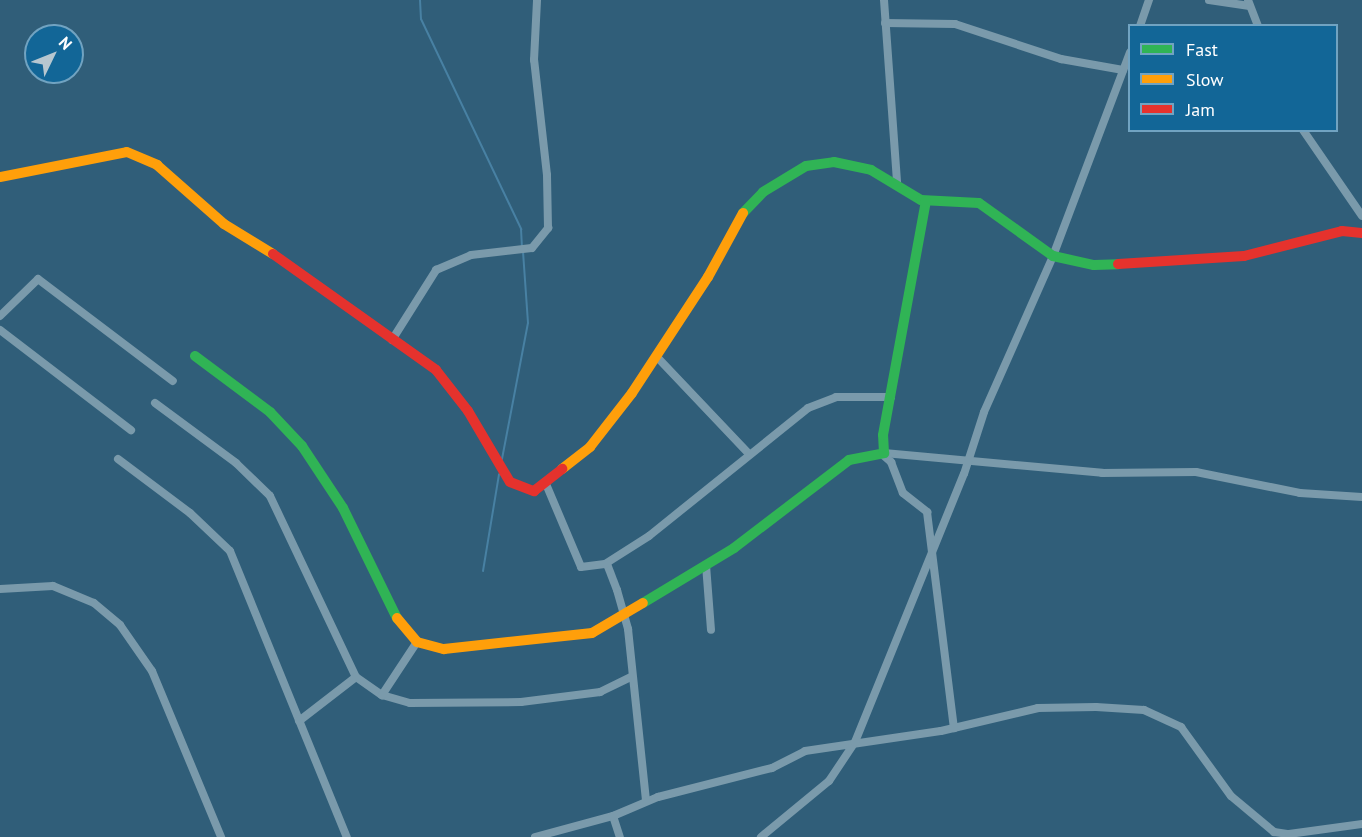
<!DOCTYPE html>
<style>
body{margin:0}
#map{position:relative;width:1362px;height:837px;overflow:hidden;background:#305e79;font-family:"PT Sans",sans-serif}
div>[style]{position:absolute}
.stream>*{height:2px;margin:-1px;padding:0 1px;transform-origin:1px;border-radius:1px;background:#4881a3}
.street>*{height:8px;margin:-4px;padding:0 4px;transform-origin:4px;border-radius:4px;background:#7a9aab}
.fast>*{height:10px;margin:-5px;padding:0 5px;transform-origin:5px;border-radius:5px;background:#30b455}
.slow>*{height:10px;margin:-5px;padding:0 5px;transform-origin:5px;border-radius:5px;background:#ff9f0a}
.jam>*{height:10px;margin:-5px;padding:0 5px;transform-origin:5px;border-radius:5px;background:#e5322d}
span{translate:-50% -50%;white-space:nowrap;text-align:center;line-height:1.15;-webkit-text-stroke:6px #126697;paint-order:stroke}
.legend{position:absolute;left:1128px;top:24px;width:210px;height:108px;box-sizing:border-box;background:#126697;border:2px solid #71a3c1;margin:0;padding:8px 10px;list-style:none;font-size:18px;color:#fff}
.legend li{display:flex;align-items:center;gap:12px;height:30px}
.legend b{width:30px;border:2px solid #71a3c1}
.north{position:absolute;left:24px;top:24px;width:60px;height:60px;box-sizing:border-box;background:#126697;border:2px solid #71a3c1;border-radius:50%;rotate:47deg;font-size:16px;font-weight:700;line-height:24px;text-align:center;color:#fff}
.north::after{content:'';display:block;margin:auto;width:21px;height:27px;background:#b7c7d0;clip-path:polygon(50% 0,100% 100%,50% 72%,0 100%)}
</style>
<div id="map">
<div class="stream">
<i style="left:420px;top:0;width:19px;rotate:87deg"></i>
<i style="left:421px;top:19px;width:233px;rotate:64.5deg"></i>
<i style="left:521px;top:229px;width:17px;rotate:87deg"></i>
<i style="left:502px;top:459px;width:138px;rotate:-79.2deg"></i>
<i style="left:528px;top:323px;width:72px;rotate:-94deg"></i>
<i style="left:483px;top:571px;width:98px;rotate:-80.6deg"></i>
</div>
<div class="street">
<i style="left:884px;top:0;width:182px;rotate:85.9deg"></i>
<i style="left:1209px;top:0;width:41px;rotate:8.3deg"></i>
<i style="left:1248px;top:0;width:28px;rotate:69deg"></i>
<i style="left:885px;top:23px;width:70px;rotate:0.8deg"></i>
<i style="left:955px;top:24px;width:112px;rotate:18.3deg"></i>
<i style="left:1061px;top:59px;width:63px;rotate:10.1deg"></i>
<i style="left:1140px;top:26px;width:28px;rotate:-71deg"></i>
<i style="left:1303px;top:130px;width:104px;rotate:55.5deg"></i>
<i style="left:0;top:316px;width:53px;rotate:-44.2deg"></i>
<i style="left:38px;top:279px;width:169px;rotate:37.1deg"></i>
<i style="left:0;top:330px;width:165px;rotate:37.4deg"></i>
<i style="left:392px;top:340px;width:83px;rotate:-57.8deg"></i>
<i style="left:436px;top:270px;width:38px;rotate:-23deg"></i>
<i style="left:471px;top:255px;width:61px;rotate:-6.5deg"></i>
<i style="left:532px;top:248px;width:26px;rotate:-51deg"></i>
<i style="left:548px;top:228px;width:53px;rotate:-91.1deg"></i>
<i style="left:547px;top:175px;width:116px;rotate:-96.4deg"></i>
<i style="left:534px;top:60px;width:60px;rotate:-87.1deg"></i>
<i style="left:657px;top:357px;width:132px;rotate:46.5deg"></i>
<i style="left:155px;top:403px;width:101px;rotate:36.5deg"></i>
<i style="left:236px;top:463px;width:47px;rotate:44.1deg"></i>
<i style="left:270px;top:496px;width:200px;rotate:64.6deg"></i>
<i style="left:356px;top:677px;width:32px;rotate:35deg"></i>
<i style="left:382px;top:695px;width:29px;rotate:16deg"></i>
<i style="left:410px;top:703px;width:111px;rotate:-0.5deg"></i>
<i style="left:521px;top:702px;width:80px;rotate:-7.2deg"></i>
<i style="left:600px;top:692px;width:34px;rotate:-26deg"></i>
<i style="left:884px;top:453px;width:219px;rotate:5.2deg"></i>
<i style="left:1102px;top:473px;width:94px;rotate:-0.6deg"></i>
<i style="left:1196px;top:472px;width:106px;rotate:11.4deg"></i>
<i style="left:1300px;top:493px;width:62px;rotate:3.7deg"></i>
<i style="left:883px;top:455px;width:11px;rotate:41deg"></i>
<i style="left:891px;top:462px;width:33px;rotate:69deg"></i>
<i style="left:903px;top:493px;width:31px;rotate:38deg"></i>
<i style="left:927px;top:512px;width:218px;rotate:82.9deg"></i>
<i style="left:118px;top:459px;width:90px;rotate:36.9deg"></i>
<i style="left:190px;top:513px;width:55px;rotate:43.5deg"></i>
<i style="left:230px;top:551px;width:309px;rotate:67.8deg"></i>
<i style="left:546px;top:484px;width:90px;rotate:67.1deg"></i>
<i style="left:581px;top:567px;width:26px;rotate:-7deg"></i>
<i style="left:607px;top:564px;width:28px;rotate:69deg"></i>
<i style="left:617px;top:590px;width:41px;rotate:74.2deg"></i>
<i style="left:628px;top:629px;width:173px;rotate:84deg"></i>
<i style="left:605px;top:564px;width:52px;rotate:-32.5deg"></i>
<i style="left:649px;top:536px;width:204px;rotate:-38.8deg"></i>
<i style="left:808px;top:408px;width:30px;rotate:-21deg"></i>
<i style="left:836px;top:397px;width:55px"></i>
<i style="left:706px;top:565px;width:65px;rotate:85.6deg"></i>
<i style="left:0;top:589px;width:53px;rotate:-3.2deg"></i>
<i style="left:53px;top:586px;width:44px;rotate:22.5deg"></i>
<i style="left:94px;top:603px;width:34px;rotate:40deg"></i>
<i style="left:120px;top:625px;width:56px;rotate:55.2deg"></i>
<i style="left:152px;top:671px;width:180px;rotate:67.4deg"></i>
<i style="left:382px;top:695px;width:64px;rotate:-56.6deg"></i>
<i style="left:299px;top:721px;width:72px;rotate:-37.7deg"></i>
<i style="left:613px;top:816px;width:22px;rotate:72deg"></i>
<i style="left:535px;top:837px;width:81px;rotate:-15.1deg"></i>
<i style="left:613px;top:816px;width:49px;rotate:-22.9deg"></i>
<i style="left:658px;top:797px;width:118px;rotate:-14.3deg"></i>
<i style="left:772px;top:768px;width:37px;rotate:-27deg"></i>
<i style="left:805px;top:751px;width:137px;rotate:-8.4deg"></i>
<i style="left:941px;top:731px;width:100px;rotate:-13.3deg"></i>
<i style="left:1038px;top:708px;width:58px;rotate:-1deg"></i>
<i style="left:1096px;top:707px;width:48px;rotate:3.6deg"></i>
<i style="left:1144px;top:710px;width:41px;rotate:24.7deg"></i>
<i style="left:1181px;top:727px;width:85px;rotate:54.1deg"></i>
<i style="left:1231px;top:796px;width:56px;rotate:39.9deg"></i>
<i style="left:1274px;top:832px;width:15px;rotate:8deg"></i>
<i style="left:1289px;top:834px;width:74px;rotate:-7.8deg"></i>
<i style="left:761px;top:837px;width:88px;rotate:-39.5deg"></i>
<i style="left:829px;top:781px;width:47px;rotate:-56.3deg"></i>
<i style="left:855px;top:742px;width:289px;rotate:-67.9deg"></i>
<i style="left:964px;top:474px;width:65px;rotate:-72.1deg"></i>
<i style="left:984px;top:412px;width:171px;rotate:-66.1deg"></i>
<i style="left:1053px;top:256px;width:218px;rotate:-69.3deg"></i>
</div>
<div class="fast">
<i style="left:743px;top:213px;width:29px;rotate:-46deg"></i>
<i style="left:763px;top:192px;width:50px;rotate:-31.2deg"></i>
<i style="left:806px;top:166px;width:28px;rotate:-8deg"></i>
<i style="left:834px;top:162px;width:38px;rotate:12deg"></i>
<i style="left:871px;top:170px;width:58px;rotate:31deg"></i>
<i style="left:921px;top:200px;width:58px;rotate:3deg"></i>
<i style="left:979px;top:203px;width:91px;rotate:35.6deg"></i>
<i style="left:1053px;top:256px;width:42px;rotate:12.4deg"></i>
<i style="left:1094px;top:265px;width:24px;rotate:-2deg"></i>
<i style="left:195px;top:356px;width:94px;rotate:36.7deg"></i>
<i style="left:270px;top:412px;width:47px;rotate:46.7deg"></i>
<i style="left:302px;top:446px;width:74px;rotate:56.5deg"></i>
<i style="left:343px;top:508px;width:123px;rotate:63.9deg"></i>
<i style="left:643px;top:603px;width:106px;rotate:-31.1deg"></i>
<i style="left:734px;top:548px;width:145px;rotate:-37.4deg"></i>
<i style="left:849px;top:460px;width:36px;rotate:-11deg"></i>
<i style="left:884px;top:453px;width:18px;rotate:-93deg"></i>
<i style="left:883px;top:435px;width:238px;rotate:-79.6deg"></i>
</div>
<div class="slow">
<i style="left:0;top:177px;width:129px;rotate:-11.1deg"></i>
<i style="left:127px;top:152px;width:33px;rotate:23deg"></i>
<i style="left:157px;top:165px;width:89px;rotate:41.4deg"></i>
<i style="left:224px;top:224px;width:57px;rotate:31.5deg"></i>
<i style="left:562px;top:469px;width:36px;rotate:-38deg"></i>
<i style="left:590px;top:447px;width:68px;rotate:-52.1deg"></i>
<i style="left:632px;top:393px;width:139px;rotate:-56.8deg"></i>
<i style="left:708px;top:277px;width:73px;rotate:-61.3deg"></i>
<i style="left:397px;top:618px;width:31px;rotate:50deg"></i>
<i style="left:417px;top:642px;width:28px;rotate:15deg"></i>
<i style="left:444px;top:649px;width:149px;rotate:-6.2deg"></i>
<i style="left:592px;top:633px;width:59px;rotate:-30.5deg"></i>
</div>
<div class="jam">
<i style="left:273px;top:254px;width:200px;rotate:35.4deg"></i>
<i style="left:436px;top:370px;width:52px;rotate:52deg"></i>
<i style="left:468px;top:411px;width:82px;rotate:59.4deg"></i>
<i style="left:510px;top:482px;width:26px;rotate:21deg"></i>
<i style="left:534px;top:491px;width:36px;rotate:-38deg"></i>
<i style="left:1118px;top:264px;width:126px;rotate:-3.6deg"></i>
<i style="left:1244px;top:256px;width:101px;rotate:-14.3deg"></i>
<i style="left:1342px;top:231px;width:20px;rotate:6deg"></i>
</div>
<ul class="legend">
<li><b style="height:8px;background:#30b455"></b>Fast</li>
<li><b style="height:8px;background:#ff9f0a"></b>Slow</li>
<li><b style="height:8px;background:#e5322d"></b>Jam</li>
</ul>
<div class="north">N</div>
</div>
